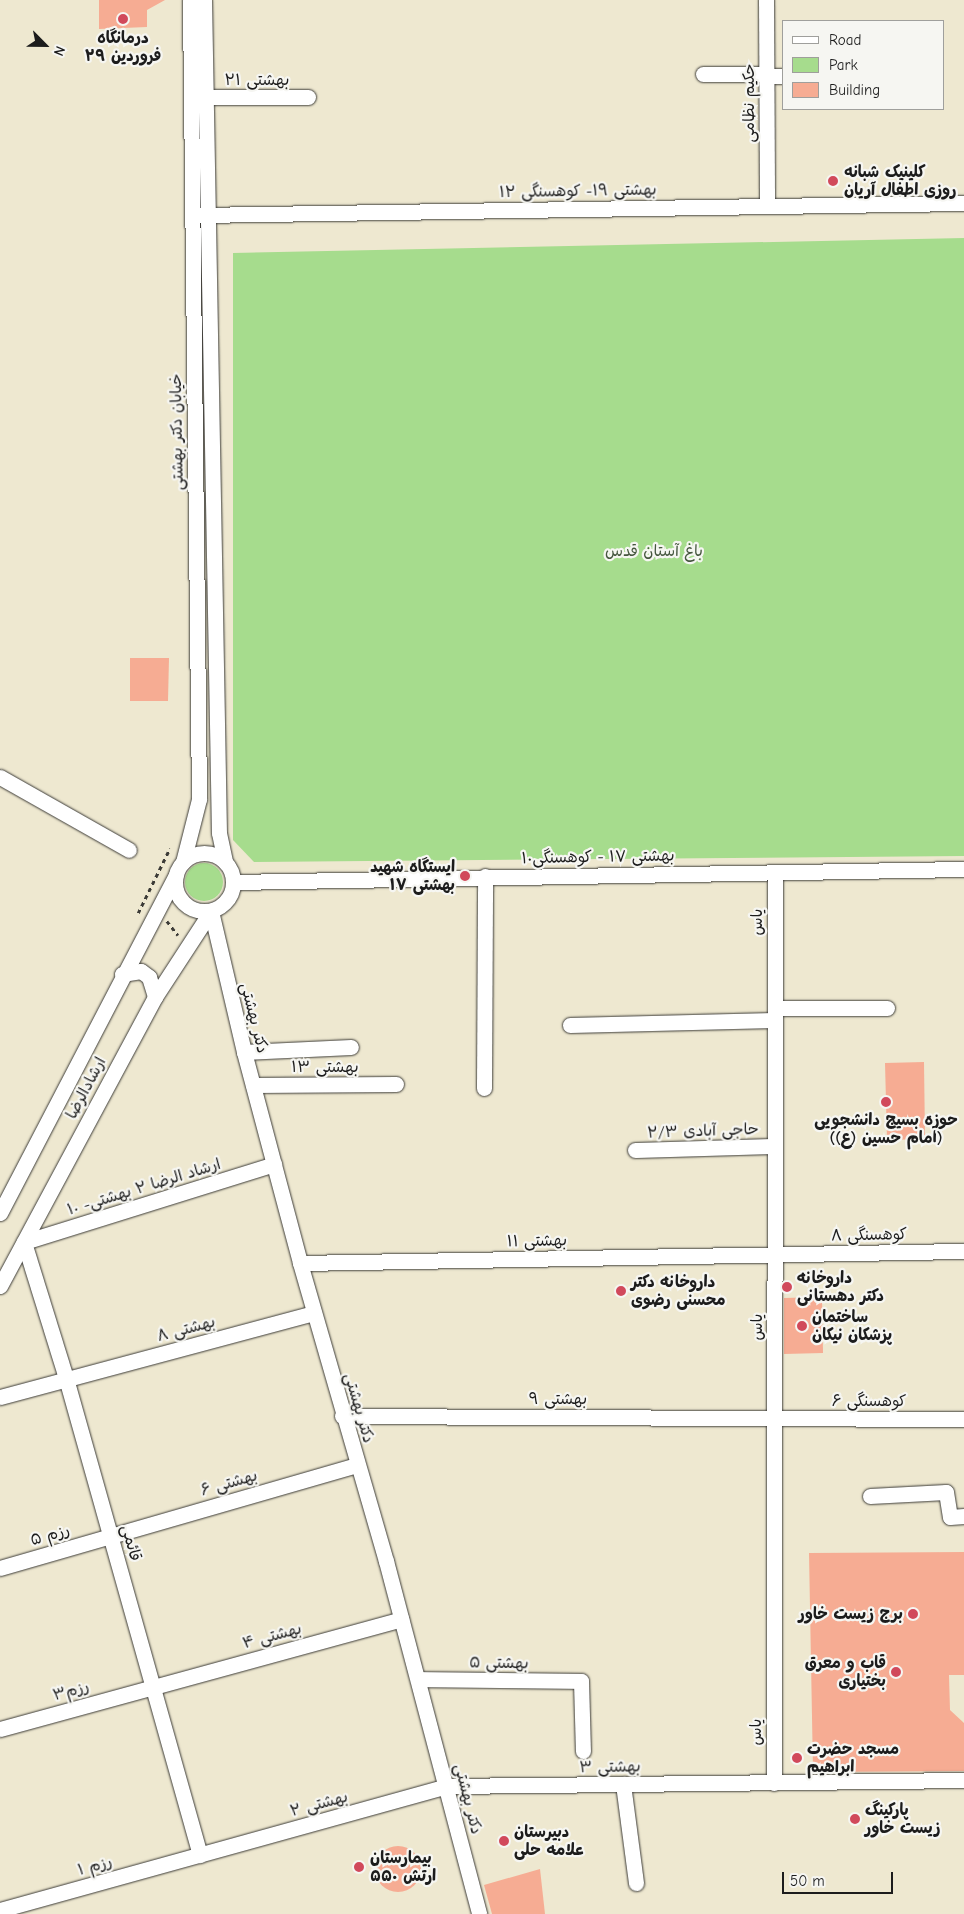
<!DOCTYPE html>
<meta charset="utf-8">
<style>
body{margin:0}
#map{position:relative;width:964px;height:1914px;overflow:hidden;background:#eee8d0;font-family:"Comic Neue","Playpen Sans Arabic",sans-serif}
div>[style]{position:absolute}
.green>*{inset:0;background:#a6dc8d}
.round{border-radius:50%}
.building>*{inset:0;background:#f6ac93}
.path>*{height:2.5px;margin-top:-1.25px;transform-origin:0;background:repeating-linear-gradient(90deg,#3c3b37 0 4px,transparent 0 8px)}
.roads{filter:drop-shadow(0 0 1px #3c3b37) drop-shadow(0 0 1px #3c3b37)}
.minor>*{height:15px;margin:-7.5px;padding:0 7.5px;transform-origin:7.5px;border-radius:7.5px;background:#fff}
.minor>.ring{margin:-7.5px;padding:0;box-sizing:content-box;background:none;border:15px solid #fff;border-radius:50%}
.dots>*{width:14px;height:14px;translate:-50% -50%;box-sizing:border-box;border:2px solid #f6f6f2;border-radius:50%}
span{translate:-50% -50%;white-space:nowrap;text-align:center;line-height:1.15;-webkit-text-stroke:4.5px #f6f6f2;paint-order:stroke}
.poi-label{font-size:16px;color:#1c1c1c;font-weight:700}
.left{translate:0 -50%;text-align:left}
.right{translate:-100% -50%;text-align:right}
.street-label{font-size:16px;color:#1c1c1c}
.park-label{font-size:16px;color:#45563e}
.legend{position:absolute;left:782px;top:20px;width:162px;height:90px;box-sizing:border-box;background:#f6f6f2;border:1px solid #9f9f9c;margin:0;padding:6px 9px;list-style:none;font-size:15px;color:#1c1c1c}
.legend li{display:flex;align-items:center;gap:10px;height:25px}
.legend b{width:25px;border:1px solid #9f9f9c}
.north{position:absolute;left:20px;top:20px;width:50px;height:50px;-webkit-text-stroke:4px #f6f6f2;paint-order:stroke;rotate:113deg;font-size:14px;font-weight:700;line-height:20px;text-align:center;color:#1c1c1c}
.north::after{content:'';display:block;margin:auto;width:18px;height:22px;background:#1c1c1c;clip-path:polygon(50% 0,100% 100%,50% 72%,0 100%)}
.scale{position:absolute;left:782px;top:1872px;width:111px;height:22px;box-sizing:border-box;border:2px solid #1c1c1c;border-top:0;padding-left:6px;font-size:15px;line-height:18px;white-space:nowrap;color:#1c1c1c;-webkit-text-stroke:4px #f6f6f2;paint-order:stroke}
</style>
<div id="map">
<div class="green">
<i style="clip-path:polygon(964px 238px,964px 856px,254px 862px,233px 840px,233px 253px)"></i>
<i class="round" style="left:185px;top:863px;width:38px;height:38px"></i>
</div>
<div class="building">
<i style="clip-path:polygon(99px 0,165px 0,147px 10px,147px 27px,99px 29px)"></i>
<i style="clip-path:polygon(130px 658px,169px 658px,168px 701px,130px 701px)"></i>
<i style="clip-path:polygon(924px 1062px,925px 1139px,887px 1140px,885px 1063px)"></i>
<i style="clip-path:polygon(822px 1297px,823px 1353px,784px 1354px,784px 1298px)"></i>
<i style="clip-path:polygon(964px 1552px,964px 1675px,949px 1675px,950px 1710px,964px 1723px,964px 1771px,813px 1772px,809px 1553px)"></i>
<i class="round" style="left:375px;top:1846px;width:46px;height:46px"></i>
<i style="clip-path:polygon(540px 1869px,545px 1914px,492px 1914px,484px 1885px)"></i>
</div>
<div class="path">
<i style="left:138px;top:913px;width:72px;rotate:-63.8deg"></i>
<i style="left:167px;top:921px;width:18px;rotate:52deg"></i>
</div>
<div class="roads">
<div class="minor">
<i style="left:204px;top:0;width:833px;rotate:88.97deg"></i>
<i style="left:219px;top:833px;width:30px;rotate:78deg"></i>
<i style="left:766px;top:0;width:206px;rotate:89.7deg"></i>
<i style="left:703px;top:74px;width:63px"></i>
<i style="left:766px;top:76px;width:17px"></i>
<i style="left:206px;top:97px;width:102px"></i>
<i style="left:198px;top:215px;width:766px;rotate:-0.9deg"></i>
<i style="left:0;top:777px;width:148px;rotate:29.5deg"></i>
<i class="ring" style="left:175px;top:853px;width:43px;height:43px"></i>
<i style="left:183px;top:862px;width:65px;rotate:-75.7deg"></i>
<i style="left:199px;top:799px;width:799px;rotate:-90.65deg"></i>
<i style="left:233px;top:882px;width:731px;rotate:-1.02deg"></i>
<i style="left:211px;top:911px;width:145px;rotate:76.8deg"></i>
<i style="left:244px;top:1052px;width:218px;rotate:75.1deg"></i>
<i style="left:300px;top:1263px;width:310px;rotate:73.9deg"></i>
<i style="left:386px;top:1561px;width:365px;rotate:75.2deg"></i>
<i style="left:122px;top:974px;width:19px;rotate:-9deg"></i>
<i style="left:141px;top:971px;width:10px;rotate:37deg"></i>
<i style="left:149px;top:977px;width:21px;rotate:73deg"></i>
<i style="left:775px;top:1008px;width:112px"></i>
<i style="left:570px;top:1025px;width:204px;rotate:-1.4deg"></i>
<i style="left:244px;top:1052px;width:107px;rotate:-2.7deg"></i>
<i style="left:253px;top:1085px;width:143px;rotate:-0.4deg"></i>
<i style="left:484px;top:1088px;width:212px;rotate:-89.7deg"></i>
<i style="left:635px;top:1150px;width:138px;rotate:-1.7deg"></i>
<i style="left:0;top:1213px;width:381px;rotate:-62.5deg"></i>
<i style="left:300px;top:1263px;width:664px;rotate:-1.04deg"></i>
<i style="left:0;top:1286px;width:328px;rotate:-61.8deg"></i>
<i style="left:155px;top:997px;width:103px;rotate:-56.9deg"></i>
<i style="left:0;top:1397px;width:325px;rotate:-15deg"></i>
<i style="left:342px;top:1416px;width:622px;rotate:0.28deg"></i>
<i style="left:870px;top:1496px;width:76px;rotate:-3deg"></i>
<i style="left:946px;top:1492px;width:25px;rotate:81deg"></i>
<i style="left:950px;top:1517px;width:14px;rotate:-4deg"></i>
<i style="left:0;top:1568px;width:371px;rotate:-16.1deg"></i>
<i style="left:418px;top:1679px;width:163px;rotate:0.7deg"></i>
<i style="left:581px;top:1681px;width:70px;rotate:88.4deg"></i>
<i style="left:0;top:1729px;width:416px;rotate:-15.3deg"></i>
<i style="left:774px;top:1783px;width:911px;rotate:-89.94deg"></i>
<i style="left:623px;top:1784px;width:100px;rotate:82.5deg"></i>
<i style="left:200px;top:1855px;width:495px;rotate:-105.7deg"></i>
<i style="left:66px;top:1378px;width:142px;rotate:-107.2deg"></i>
<i style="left:24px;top:1242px;width:262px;rotate:-17.3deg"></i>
<i style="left:0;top:1910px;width:464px;rotate:-15.5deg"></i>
<i style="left:447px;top:1786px;width:517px;rotate:-0.66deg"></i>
</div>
</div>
<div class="dots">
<i style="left:123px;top:19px;background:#d1495b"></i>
<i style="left:833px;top:181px;background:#d1495b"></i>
<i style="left:465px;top:876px;background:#d1495b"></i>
<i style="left:886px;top:1102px;background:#d1495b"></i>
<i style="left:787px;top:1287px;background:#d1495b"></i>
<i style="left:621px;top:1291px;background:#d1495b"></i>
<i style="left:802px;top:1326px;background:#d1495b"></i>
<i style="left:913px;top:1614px;background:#d1495b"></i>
<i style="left:896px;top:1672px;background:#d1495b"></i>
<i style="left:797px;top:1758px;background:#d1495b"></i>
<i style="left:855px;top:1819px;background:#d1495b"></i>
<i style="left:504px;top:1841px;background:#d1495b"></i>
<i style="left:359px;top:1867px;background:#d1495b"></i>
</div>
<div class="poi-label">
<span style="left:123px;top:47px">درمانگاه<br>۲۹ فروردین</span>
<span class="left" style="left:844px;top:181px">کلینیک شبانه<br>روزی اطفال آریان</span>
<span class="right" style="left:455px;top:876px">ایستگاه شهید<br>بهشتی ۱۷</span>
<span style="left:886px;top:1129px">حوزه بسیج دانشجویی<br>(امام حسین (ع))</span>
<span class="left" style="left:797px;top:1287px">داروخانه<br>دکتر دهستانی</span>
<span class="left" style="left:631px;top:1291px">داروخانه دکتر<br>محسنی رضوی</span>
<span class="left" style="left:812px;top:1326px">ساختمان<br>پزشکان نیکان</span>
<span class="right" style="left:903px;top:1614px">برج زیست خاور</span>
<span class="right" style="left:886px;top:1672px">قاب و معرق<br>بختیاری</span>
<span class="left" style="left:807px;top:1758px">مسجد حضرت<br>ابراهیم</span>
<span class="left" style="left:865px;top:1819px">پارکینگ<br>زیست خاور</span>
<span class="left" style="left:514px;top:1841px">دبیرستان<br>علامه حلی</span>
<span class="left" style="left:370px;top:1867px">بیمارستان<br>۵۵۰ ارتش</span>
</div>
<div class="street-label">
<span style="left:257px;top:80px">بهشتی ۲۱</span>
<span style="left:749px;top:103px;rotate:-90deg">حکیم نظامی</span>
<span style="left:578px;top:191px;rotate:-1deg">بهشتی ۱۹- کوهسنگی ۱۲</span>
<span style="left:177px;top:432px;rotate:-91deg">خیابان دکتر بهشتی</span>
<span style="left:598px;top:857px;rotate:-1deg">بهشتی ۱۷ - کوهسنگی۱۰</span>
<span style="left:757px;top:922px;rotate:-90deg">یاس</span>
<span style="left:254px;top:1018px;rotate:76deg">دکتر بهشتی</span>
<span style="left:325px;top:1067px">بهشتی ۱۳</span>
<span style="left:86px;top:1088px;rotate:-62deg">ارشادالرضا</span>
<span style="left:703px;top:1131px;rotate:-2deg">حاجی آبادی ۲/۳</span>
<span style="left:144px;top:1187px;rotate:-17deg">ارشاد الرضا ۲ بهشتی- ۱۰</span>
<span style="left:869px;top:1235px;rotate:-1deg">کوهسنگی ۸</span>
<span style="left:537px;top:1241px;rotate:-1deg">بهشتی ۱۱</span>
<span style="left:757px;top:1327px;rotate:-90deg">یاس</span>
<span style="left:186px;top:1329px;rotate:-15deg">بهشتی ۸</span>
<span style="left:558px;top:1399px">بهشتی ۹</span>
<span style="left:869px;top:1401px">کوهسنگی ۶</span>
<span style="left:359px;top:1408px;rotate:74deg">دکتر بهشتی</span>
<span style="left:229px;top:1483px;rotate:-16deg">بهشتی ۶</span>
<span style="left:50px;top:1535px;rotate:-16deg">رزم ۵</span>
<span style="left:131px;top:1543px;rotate:75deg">قائمی</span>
<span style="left:272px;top:1636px;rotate:-15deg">بهشتی ۴</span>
<span style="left:499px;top:1663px;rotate:1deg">بهشتی ۵</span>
<span style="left:71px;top:1691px;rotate:-15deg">رزم۳</span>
<span style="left:756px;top:1732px;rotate:-90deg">یاس</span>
<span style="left:610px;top:1767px;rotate:-1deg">بهشتی ۳</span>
<span style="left:468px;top:1799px;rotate:76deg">دکتر بهشتی</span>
<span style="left:319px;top:1804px;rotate:-15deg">بهشتی ۲</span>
<span style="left:95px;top:1866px;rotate:-15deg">رزم ۱</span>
</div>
<div class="park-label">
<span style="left:654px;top:551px">باغ آستان قدس</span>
</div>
<ul class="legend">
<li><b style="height:6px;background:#fff"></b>Road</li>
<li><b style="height:14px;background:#a6dc8d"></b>Park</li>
<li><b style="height:14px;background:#f6ac93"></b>Building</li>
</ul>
<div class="north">N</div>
<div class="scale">50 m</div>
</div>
